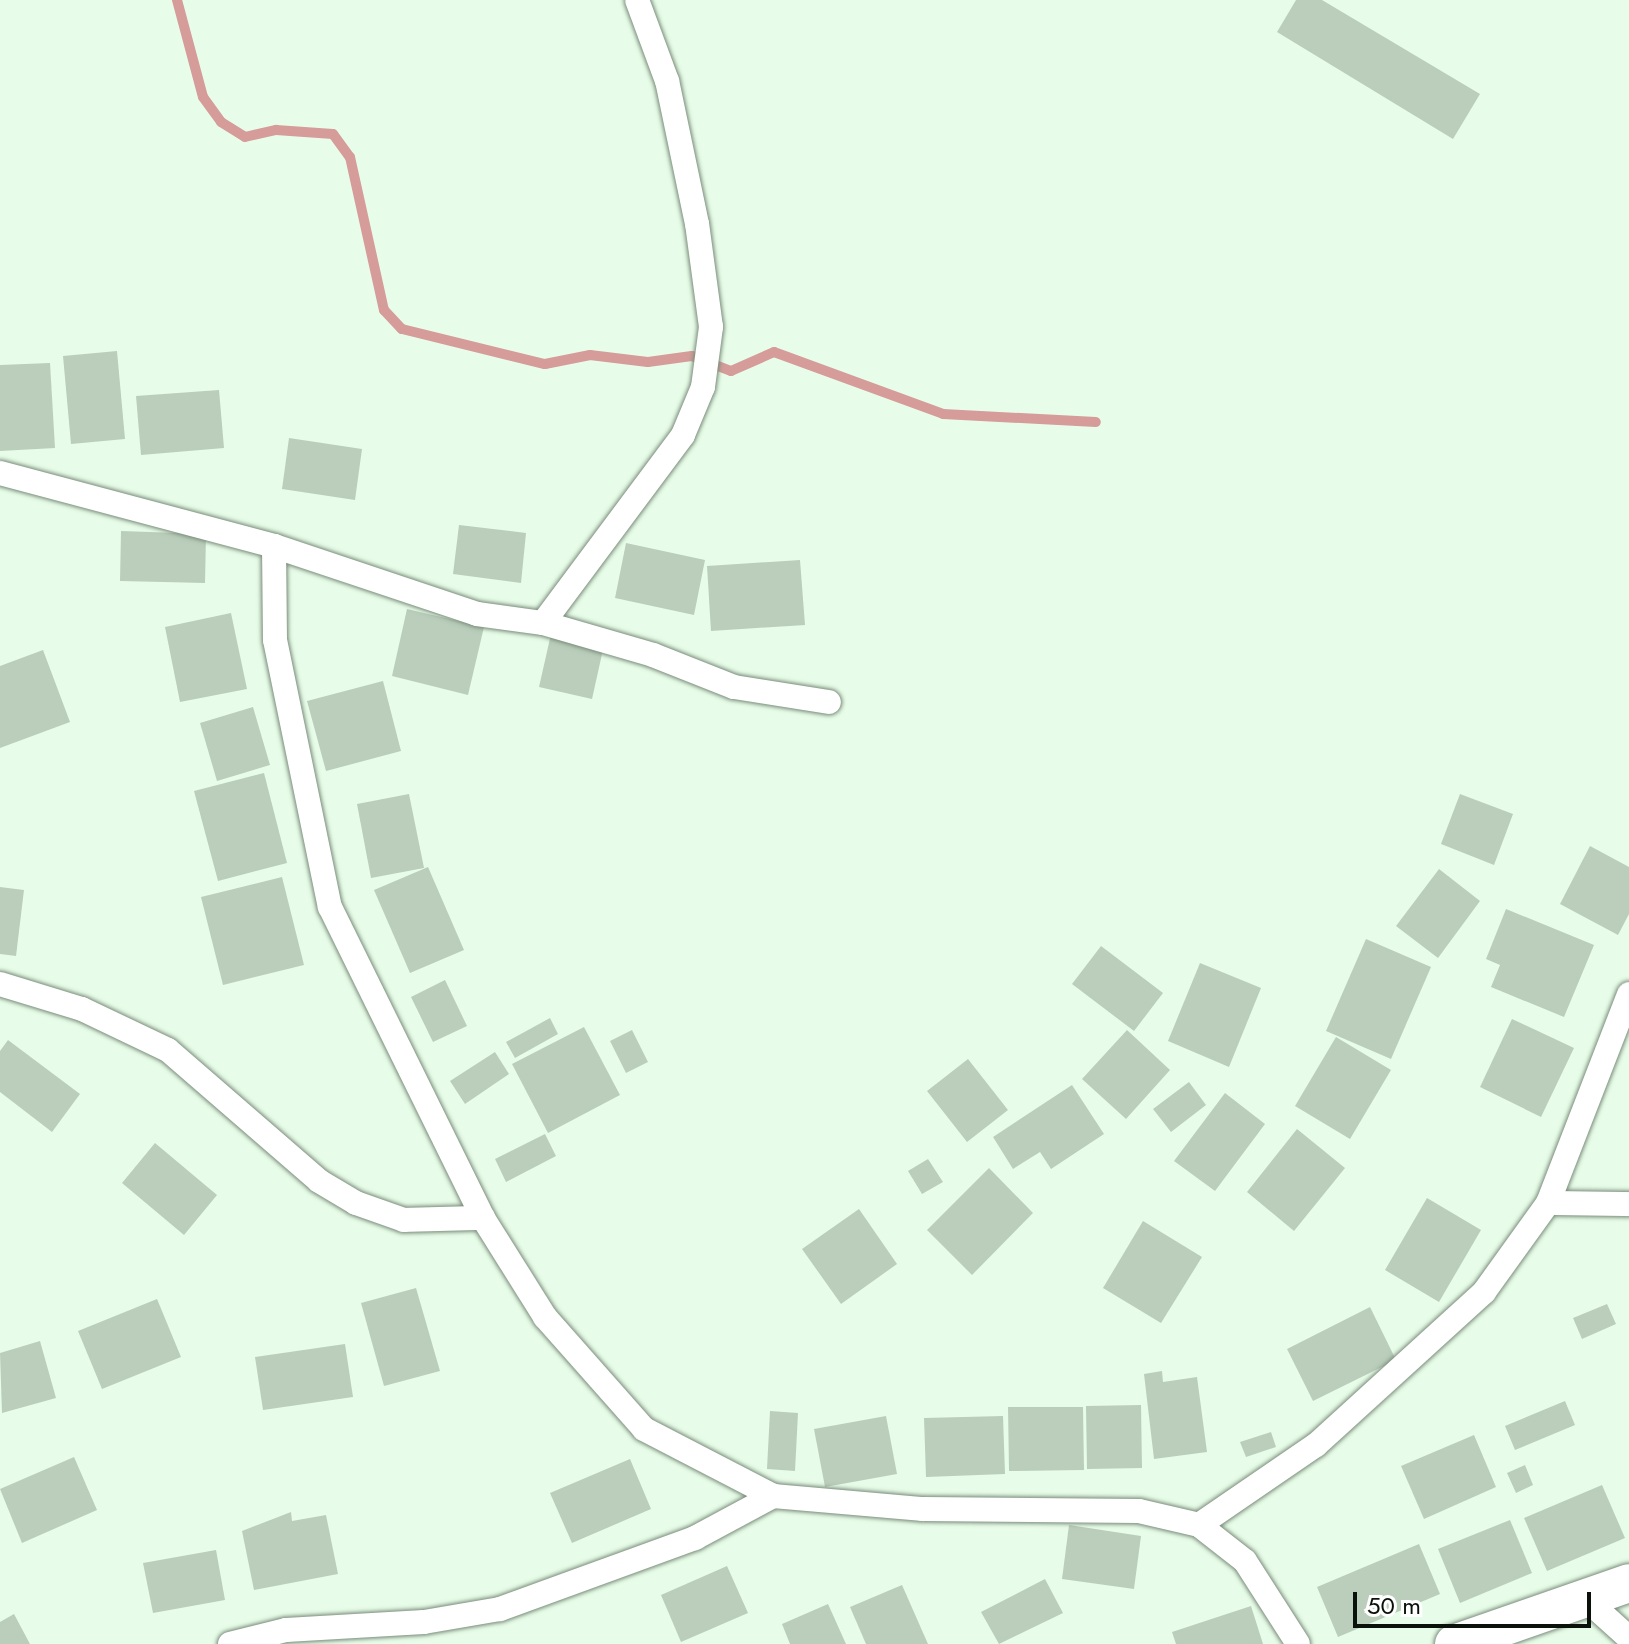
<!DOCTYPE html>
<style>
body{margin:0}
#map{position:relative;width:1629px;height:1644px;overflow:hidden;background:#e8fde9;font-family:Jost,sans-serif}
div>[style]{position:absolute}
.stream>*{height:10px;margin:-5px;padding:0 5px;transform-origin:5px;border-radius:5px;background:#d59c99}
.building>*{inset:0;background:#bacebb}
.roads{filter:drop-shadow(0 0 2px #798c7a) drop-shadow(0 0 2px #798c7a)}
.minor>*{height:24px;margin:-12px;padding:0 12px;transform-origin:12px;border-radius:12px;background:#fff}
.primary>*{height:38px;margin:-19px;padding:0 19px;transform-origin:19px;border-radius:19px;background:#fff}
span{translate:-50% -50%;white-space:nowrap;text-align:center;line-height:1.15;-webkit-text-stroke:6px #fff;paint-order:stroke}
.scale{position:absolute;left:1353px;top:1592px;width:238px;height:36px;box-sizing:border-box;border:4px solid #0a110a;border-top:0;padding-left:10px;font-size:24px;line-height:28px;white-space:nowrap;color:#0a110a;-webkit-text-stroke:6px #fff;paint-order:stroke}
</style>
<div id="map">
<div class="stream">
<i style="left:177px;top:0;width:100px;rotate:75deg"></i>
<i style="left:203px;top:97px;width:31px;rotate:54deg"></i>
<i style="left:221px;top:122px;width:28px;rotate:32deg"></i>
<i style="left:245px;top:137px;width:32px;rotate:-13deg"></i>
<i style="left:276px;top:130px;width:57px;rotate:4deg"></i>
<i style="left:333px;top:134px;width:29px;rotate:54deg"></i>
<i style="left:350px;top:157px;width:157px;rotate:77.5deg"></i>
<i style="left:384px;top:310px;width:26px;rotate:47deg"></i>
<i style="left:402px;top:329px;width:147px;rotate:13.8deg"></i>
<i style="left:545px;top:364px;width:46px;rotate:-11.3deg"></i>
<i style="left:590px;top:355px;width:58px;rotate:6.9deg"></i>
<i style="left:648px;top:362px;width:44px;rotate:-7.8deg"></i>
<i style="left:692px;top:356px;width:42px;rotate:21deg"></i>
<i style="left:731px;top:371px;width:47px;rotate:-23.8deg"></i>
<i style="left:774px;top:352px;width:180px;rotate:20.1deg"></i>
<i style="left:943px;top:414px;width:153px;rotate:3deg"></i>
</div>
<div class="building">
<i style="clip-path:polygon(1296px 0,1322px 0,1480px 94px,1453px 139px,1277px 32px)"></i>
<i style="clip-path:polygon(117px 351px,125px 439px,71px 444px,63px 356px)"></i>
<i style="clip-path:polygon(50px 363px,55px 448px,0 451px,0 365px)"></i>
<i style="clip-path:polygon(219px 390px,224px 448px,141px 455px,136px 396px)"></i>
<i style="clip-path:polygon(289px 438px,362px 449px,355px 500px,282px 489px)"></i>
<i style="clip-path:polygon(459px 525px,526px 533px,521px 583px,453px 574px)"></i>
<i style="clip-path:polygon(121px 531px,206px 534px,205px 583px,120px 581px)"></i>
<i style="clip-path:polygon(626px 543px,705px 560px,694px 615px,615px 598px)"></i>
<i style="clip-path:polygon(800px 560px,805px 625px,711px 631px,707px 566px)"></i>
<i style="clip-path:polygon(407px 609px,484px 627px,468px 695px,392px 676px)"></i>
<i style="clip-path:polygon(231px 613px,247px 689px,180px 702px,165px 627px)"></i>
<i style="clip-path:polygon(551px 634px,604px 645px,592px 699px,539px 687px)"></i>
<i style="clip-path:polygon(43px 650px,70px 722px,0 748px,0 666px)"></i>
<i style="clip-path:polygon(383px 681px,401px 751px,326px 771px,307px 701px)"></i>
<i style="clip-path:polygon(253px 707px,270px 765px,217px 781px,200px 723px)"></i>
<i style="clip-path:polygon(264px 773px,287px 863px,218px 881px,194px 791px)"></i>
<i style="clip-path:polygon(409px 794px,424px 868px,371px 878px,357px 804px)"></i>
<i style="clip-path:polygon(1460px 794px,1513px 814px,1494px 865px,1441px 844px)"></i>
<i style="clip-path:polygon(1590px 846px,1629px 867px,1629px 914px,1618px 935px,1560px 904px)"></i>
<i style="clip-path:polygon(428px 867px,464px 950px,410px 973px,374px 890px)"></i>
<i style="clip-path:polygon(1439px 869px,1480px 901px,1438px 958px,1396px 926px)"></i>
<i style="clip-path:polygon(282px 877px,304px 965px,223px 985px,201px 897px)"></i>
<i style="clip-path:polygon(0 887px,24px 890px,16px 956px,0 954px)"></i>
<i style="clip-path:polygon(1506px 909px,1594px 945px,1564px 1017px,1491px 987px,1500px 965px,1486px 959px)"></i>
<i style="clip-path:polygon(1366px 939px,1431px 967px,1391px 1059px,1326px 1031px)"></i>
<i style="clip-path:polygon(1101px 946px,1163px 993px,1134px 1031px,1072px 984px)"></i>
<i style="clip-path:polygon(1200px 963px,1261px 988px,1229px 1067px,1168px 1041px)"></i>
<i style="clip-path:polygon(445px 980px,467px 1026px,433px 1042px,411px 997px)"></i>
<i style="clip-path:polygon(550px 1018px,558px 1034px,515px 1058px,506px 1042px)"></i>
<i style="clip-path:polygon(1512px 1019px,1574px 1048px,1541px 1117px,1480px 1087px)"></i>
<i style="clip-path:polygon(584px 1027px,620px 1095px,548px 1133px,512px 1064px)"></i>
<i style="clip-path:polygon(632px 1030px,648px 1062px,626px 1073px,610px 1041px)"></i>
<i style="clip-path:polygon(1127px 1030px,1170px 1070px,1126px 1119px,1082px 1079px)"></i>
<i style="clip-path:polygon(1336px 1037px,1391px 1070px,1350px 1139px,1295px 1106px)"></i>
<i style="clip-path:polygon(8px 1040px,80px 1094px,52px 1132px,0 1092px,0 1051px)"></i>
<i style="clip-path:polygon(495px 1052px,509px 1074px,465px 1104px,450px 1081px)"></i>
<i style="clip-path:polygon(968px 1059px,1008px 1110px,967px 1142px,927px 1091px)"></i>
<i style="clip-path:polygon(1189px 1082px,1206px 1105px,1171px 1132px,1153px 1109px)"></i>
<i style="clip-path:polygon(1072px 1085px,1104px 1134px,1051px 1169px,1040px 1152px,1013px 1169px,993px 1137px)"></i>
<i style="clip-path:polygon(1225px 1093px,1265px 1124px,1215px 1191px,1174px 1161px)"></i>
<i style="clip-path:polygon(1297px 1129px,1345px 1168px,1294px 1231px,1247px 1192px)"></i>
<i style="clip-path:polygon(545px 1134px,556px 1156px,506px 1182px,495px 1159px)"></i>
<i style="clip-path:polygon(155px 1143px,217px 1195px,184px 1235px,122px 1183px)"></i>
<i style="clip-path:polygon(928px 1159px,943px 1182px,922px 1194px,908px 1171px)"></i>
<i style="clip-path:polygon(989px 1168px,1033px 1213px,972px 1275px,927px 1230px)"></i>
<i style="clip-path:polygon(1427px 1198px,1481px 1230px,1439px 1302px,1385px 1270px)"></i>
<i style="clip-path:polygon(859px 1209px,897px 1264px,841px 1304px,802px 1249px)"></i>
<i style="clip-path:polygon(1143px 1221px,1202px 1257px,1161px 1323px,1103px 1288px)"></i>
<i style="clip-path:polygon(416px 1288px,440px 1371px,384px 1386px,361px 1303px)"></i>
<i style="clip-path:polygon(157px 1299px,181px 1357px,102px 1389px,78px 1331px)"></i>
<i style="clip-path:polygon(1607px 1304px,1616px 1324px,1582px 1339px,1573px 1318px)"></i>
<i style="clip-path:polygon(1370px 1307px,1396px 1360px,1313px 1401px,1287px 1349px)"></i>
<i style="clip-path:polygon(40px 1341px,56px 1398px,2px 1413px,0 1353px)"></i>
<i style="clip-path:polygon(345px 1344px,353px 1397px,263px 1410px,255px 1357px)"></i>
<i style="clip-path:polygon(1162px 1371px,1163px 1382px,1197px 1377px,1207px 1452px,1154px 1459px,1144px 1374px)"></i>
<i style="clip-path:polygon(1565px 1401px,1575px 1425px,1515px 1450px,1505px 1426px)"></i>
<i style="clip-path:polygon(1141px 1405px,1142px 1468px,1087px 1469px,1086px 1406px)"></i>
<i style="clip-path:polygon(1008px 1407px,1083px 1407px,1084px 1470px,1009px 1471px)"></i>
<i style="clip-path:polygon(770px 1411px,798px 1413px,795px 1471px,767px 1469px)"></i>
<i style="clip-path:polygon(886px 1416px,897px 1474px,825px 1487px,814px 1429px)"></i>
<i style="clip-path:polygon(1003px 1416px,1005px 1474px,926px 1477px,924px 1418px)"></i>
<i style="clip-path:polygon(1271px 1432px,1276px 1447px,1246px 1457px,1240px 1442px)"></i>
<i style="clip-path:polygon(1474px 1435px,1496px 1487px,1424px 1519px,1401px 1466px)"></i>
<i style="clip-path:polygon(74px 1457px,97px 1510px,22px 1543px,0 1489px)"></i>
<i style="clip-path:polygon(630px 1459px,651px 1509px,572px 1543px,550px 1493px)"></i>
<i style="clip-path:polygon(1525px 1465px,1533px 1485px,1516px 1493px,1507px 1473px)"></i>
<i style="clip-path:polygon(1602px 1485px,1625px 1538px,1547px 1571px,1524px 1518px)"></i>
<i style="clip-path:polygon(291px 1512px,292px 1521px,326px 1515px,338px 1574px,254px 1590px,242px 1531px)"></i>
<i style="clip-path:polygon(1510px 1520px,1532px 1573px,1460px 1603px,1438px 1549px)"></i>
<i style="clip-path:polygon(1069px 1525px,1141px 1536px,1134px 1589px,1062px 1579px)"></i>
<i style="clip-path:polygon(1419px 1544px,1440px 1594px,1338px 1637px,1317px 1587px)"></i>
<i style="clip-path:polygon(216px 1550px,225px 1600px,153px 1613px,143px 1563px)"></i>
<i style="clip-path:polygon(727px 1566px,748px 1613px,681px 1642px,661px 1595px)"></i>
<i style="clip-path:polygon(1045px 1579px,1063px 1613px,999px 1644px,981px 1612px)"></i>
<i style="clip-path:polygon(902px 1585px,928px 1644px,866px 1644px,850px 1607px)"></i>
<i style="clip-path:polygon(828px 1604px,846px 1644px,790px 1644px,782px 1624px)"></i>
<i style="clip-path:polygon(1251px 1606px,1263px 1644px,1176px 1644px,1172px 1632px)"></i>
<i style="clip-path:polygon(14px 1614px,30px 1644px,0 1644px,0 1622px)"></i>
</div>
<div class="roads">
<div class="minor">
<i style="left:0;top:473px;width:284px;rotate:14.9deg"></i>
<i style="left:274px;top:546px;width:94px;rotate:89.4deg"></i>
<i style="left:275px;top:640px;width:273px;rotate:78.4deg"></i>
<i style="left:330px;top:907px;width:347px;rotate:63.8deg"></i>
<i style="left:483px;top:1218px;width:117px;rotate:57.9deg"></i>
<i style="left:545px;top:1317px;width:149px;rotate:48.5deg"></i>
<i style="left:644px;top:1429px;width:145px;rotate:27.4deg"></i>
<i style="left:773px;top:1496px;width:151px;rotate:5deg"></i>
<i style="left:923px;top:1509px;width:216px;rotate:0.5deg"></i>
<i style="left:1139px;top:1511px;width:62px;rotate:13.1deg"></i>
<i style="left:1199px;top:1525px;width:58px;rotate:38deg"></i>
<i style="left:1245px;top:1561px;width:98px;rotate:57.4deg"></i>
<i style="left:274px;top:546px;width:214px;rotate:18.5deg"></i>
<i style="left:477px;top:614px;width:67px;rotate:7.8deg"></i>
<i style="left:543px;top:623px;width:115px;rotate:16.2deg"></i>
<i style="left:653px;top:655px;width:87px;rotate:21.6deg"></i>
<i style="left:734px;top:687px;width:96px;rotate:9deg"></i>
<i style="left:543px;top:623px;width:234px;rotate:-53.3deg"></i>
<i style="left:683px;top:435px;width:52px;rotate:-67.4deg"></i>
<i style="left:703px;top:387px;width:61px;rotate:-82.4deg"></i>
<i style="left:711px;top:327px;width:104px;rotate:-97.7deg"></i>
<i style="left:697px;top:224px;width:146px;rotate:-101.8deg"></i>
<i style="left:667px;top:81px;width:86px;rotate:-110.3deg"></i>
<i style="left:0;top:984px;width:86px;rotate:17deg"></i>
<i style="left:82px;top:1009px;width:95px;rotate:25.5deg"></i>
<i style="left:168px;top:1050px;width:200px;rotate:40.9deg"></i>
<i style="left:319px;top:1181px;width:43px;rotate:30.7deg"></i>
<i style="left:356px;top:1203px;width:51px;rotate:19.5deg"></i>
<i style="left:404px;top:1220px;width:79px;rotate:-1.5deg"></i>
<i style="left:1548px;top:1203px;width:81px;rotate:0.7deg"></i>
<i style="left:1199px;top:1525px;width:142px;rotate:-34.4deg"></i>
<i style="left:1316px;top:1445px;width:227px;rotate:-42.3deg"></i>
<i style="left:1484px;top:1292px;width:110px;rotate:-54.3deg"></i>
<i style="left:1548px;top:1203px;width:224px;rotate:-68.8deg"></i>
<i style="left:1588px;top:1601px;width:55px;rotate:42.1deg"></i>
<i style="left:230px;top:1644px;width:58px;rotate:-14deg"></i>
<i style="left:286px;top:1630px;width:138px;rotate:-3.3deg"></i>
<i style="left:424px;top:1622px;width:77px;rotate:-9.7deg"></i>
<i style="left:500px;top:1609px;width:208px;rotate:-20deg"></i>
<i style="left:695px;top:1538px;width:89px;rotate:-28.3deg"></i>
</div>
<div class="primary">
<i style="left:1454px;top:1644px;width:185px;rotate:-19.2deg"></i>
</div>
</div>
<div class="scale">50 m</div>
</div>
